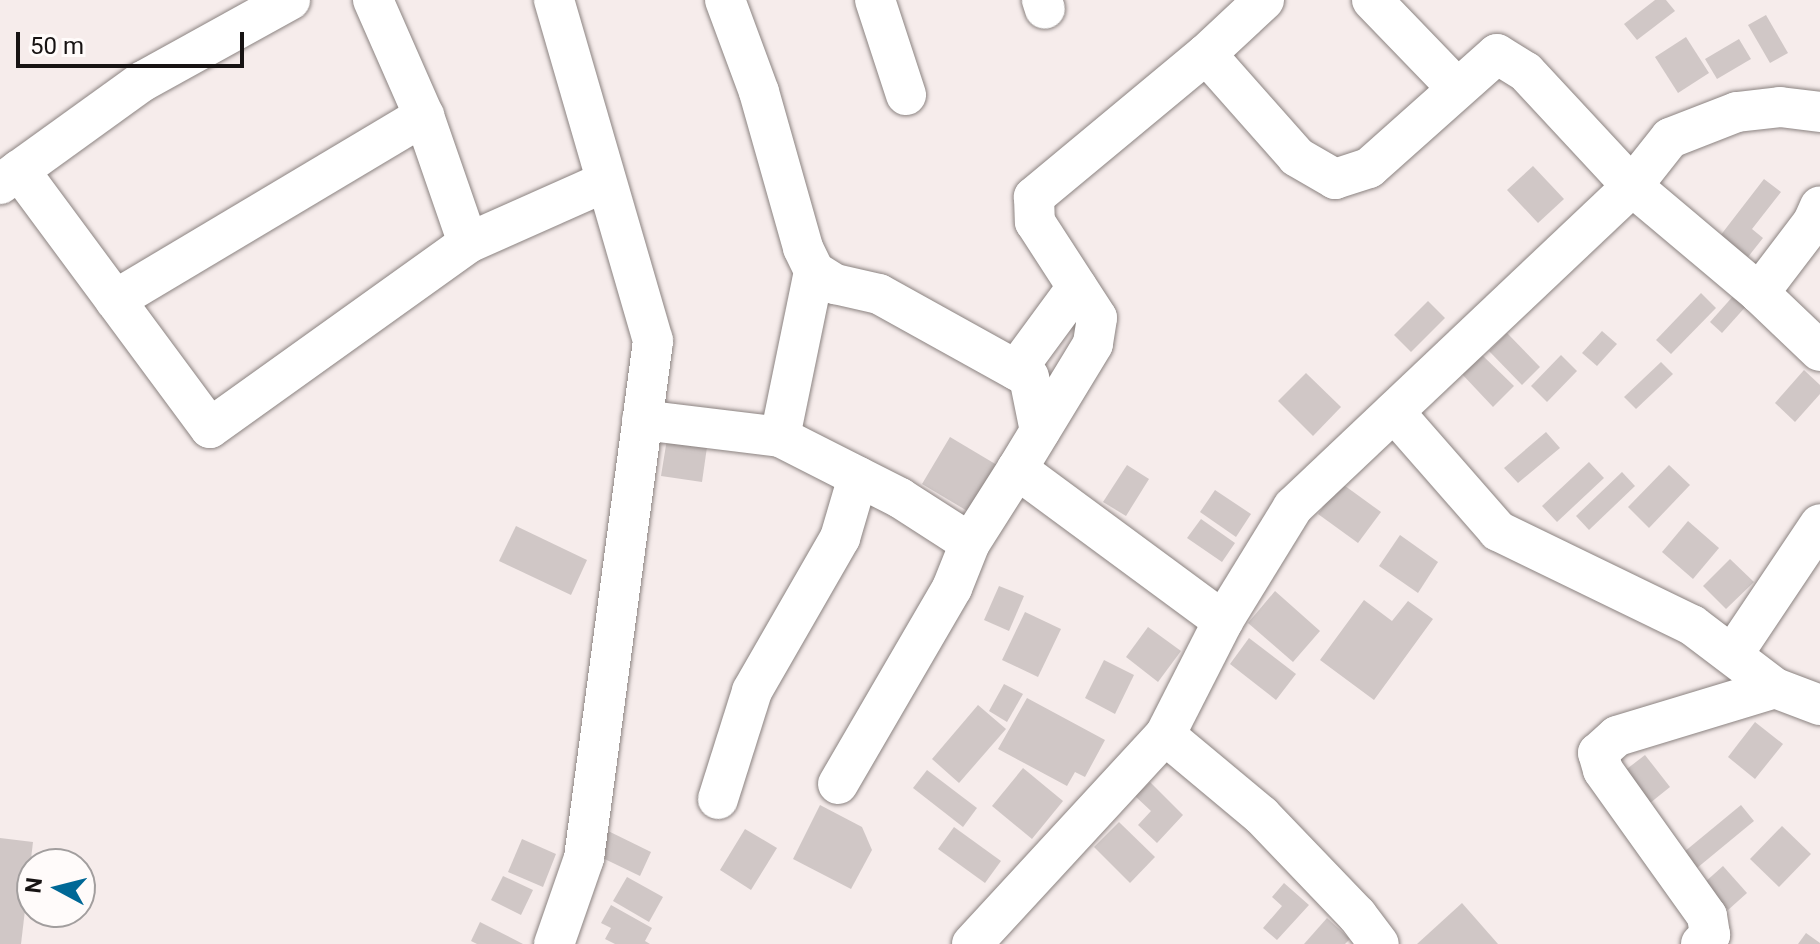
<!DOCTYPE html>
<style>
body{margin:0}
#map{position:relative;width:1820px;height:944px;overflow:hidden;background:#f6eceb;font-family:Roboto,sans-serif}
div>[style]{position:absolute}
.building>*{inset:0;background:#d0c7c6}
.roads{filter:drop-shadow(0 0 2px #8b8381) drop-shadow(0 0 2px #8b8381)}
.minor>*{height:40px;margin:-20px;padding:0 20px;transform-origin:20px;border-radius:20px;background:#fff}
span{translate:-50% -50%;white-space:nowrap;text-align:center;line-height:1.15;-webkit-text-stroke:6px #fffbfa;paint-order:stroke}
.north{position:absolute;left:16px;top:848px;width:80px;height:80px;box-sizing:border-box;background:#fffbfa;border:2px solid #a29e9e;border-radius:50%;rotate:277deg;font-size:22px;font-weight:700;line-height:32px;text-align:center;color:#171313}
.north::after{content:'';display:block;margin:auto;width:28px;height:36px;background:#006896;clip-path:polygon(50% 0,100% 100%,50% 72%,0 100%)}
.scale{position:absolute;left:16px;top:32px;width:228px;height:36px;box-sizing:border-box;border:4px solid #171313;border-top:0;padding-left:10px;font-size:24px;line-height:28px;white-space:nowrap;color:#171313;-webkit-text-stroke:6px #fffbfa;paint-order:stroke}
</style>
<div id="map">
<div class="building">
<i style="clip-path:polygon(1655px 0,1666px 0,1675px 11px,1637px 40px,1624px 24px)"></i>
<i style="clip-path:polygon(1766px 15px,1788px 53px,1770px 63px,1748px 25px)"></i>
<i style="clip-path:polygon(1686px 37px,1709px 73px,1678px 93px,1655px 57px)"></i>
<i style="clip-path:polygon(1739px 39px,1751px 59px,1717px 79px,1705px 59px)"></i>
<i style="clip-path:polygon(1533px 166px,1564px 199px,1538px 223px,1507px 190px)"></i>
<i style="clip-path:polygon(1764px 179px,1781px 192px,1752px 229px,1763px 238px,1748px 257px,1720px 236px)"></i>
<i style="clip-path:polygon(1701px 293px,1716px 308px,1671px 354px,1656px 340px)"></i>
<i style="clip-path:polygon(1735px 294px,1748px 304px,1722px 333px,1710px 322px)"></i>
<i style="clip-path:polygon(1428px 301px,1445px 318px,1411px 352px,1394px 335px)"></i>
<i style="clip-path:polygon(1602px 331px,1617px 344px,1597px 366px,1582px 353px)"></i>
<i style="clip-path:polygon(1507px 333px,1540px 367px,1522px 385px,1489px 351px)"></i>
<i style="clip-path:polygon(1480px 353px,1514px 386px,1493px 407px,1461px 373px)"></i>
<i style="clip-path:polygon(1561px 355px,1577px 371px,1547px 402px,1531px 386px)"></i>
<i style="clip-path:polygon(1661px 362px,1673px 374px,1636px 409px,1624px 397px)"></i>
<i style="clip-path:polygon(1804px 370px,1820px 385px,1820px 394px,1795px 422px,1775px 403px)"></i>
<i style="clip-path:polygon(1306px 373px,1341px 407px,1313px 436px,1278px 401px)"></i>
<i style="clip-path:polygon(1546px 432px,1560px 448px,1518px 483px,1504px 468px)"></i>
<i style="clip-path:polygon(668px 433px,708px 440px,702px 482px,661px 476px)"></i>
<i style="clip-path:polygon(950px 437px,997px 465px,969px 512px,922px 484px)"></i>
<i style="clip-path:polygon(1589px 462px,1604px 478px,1557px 522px,1542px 506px)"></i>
<i style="clip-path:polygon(1127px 465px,1149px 479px,1126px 516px,1103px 502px)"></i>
<i style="clip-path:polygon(1669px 465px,1690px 485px,1649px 528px,1628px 507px)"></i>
<i style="clip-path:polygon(1622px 472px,1635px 486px,1589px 530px,1576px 516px)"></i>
<i style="clip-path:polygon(1341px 483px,1381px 512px,1358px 543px,1318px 514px)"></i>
<i style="clip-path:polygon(1215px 490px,1251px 514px,1236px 537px,1200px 512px)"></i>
<i style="clip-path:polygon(1201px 519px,1235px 543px,1222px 562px,1187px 538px)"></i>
<i style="clip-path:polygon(1688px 521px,1719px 548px,1693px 579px,1662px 552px)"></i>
<i style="clip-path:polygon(516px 526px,587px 560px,571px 595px,499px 561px)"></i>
<i style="clip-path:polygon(1400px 535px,1438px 562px,1418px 593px,1379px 566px)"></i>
<i style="clip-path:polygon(1730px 559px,1754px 582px,1726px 609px,1703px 586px)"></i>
<i style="clip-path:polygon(999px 586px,1024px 596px,1009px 631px,984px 620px)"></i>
<i style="clip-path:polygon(1275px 591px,1320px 631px,1293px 662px,1248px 623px)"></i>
<i style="clip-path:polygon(1364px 600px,1392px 621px,1408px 601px,1433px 619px,1374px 700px,1320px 660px)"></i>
<i style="clip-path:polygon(1025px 612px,1061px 629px,1038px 677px,1002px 660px)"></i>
<i style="clip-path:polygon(1148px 627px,1181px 651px,1158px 682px,1126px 657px)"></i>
<i style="clip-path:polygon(1249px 638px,1296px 674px,1276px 700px,1230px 664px)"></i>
<i style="clip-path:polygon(1104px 660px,1134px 675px,1115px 714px,1085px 698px)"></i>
<i style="clip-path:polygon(1004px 684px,1023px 694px,1007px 722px,989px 711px)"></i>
<i style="clip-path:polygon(1027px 698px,1105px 740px,1085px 777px,1075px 772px,1067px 786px,998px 749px)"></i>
<i style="clip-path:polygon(978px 705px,1006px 729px,959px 783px,932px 759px)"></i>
<i style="clip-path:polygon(1755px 722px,1783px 744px,1755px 779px,1728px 757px)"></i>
<i style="clip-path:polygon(1645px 755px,1670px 787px,1645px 807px,1619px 775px)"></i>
<i style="clip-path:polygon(1023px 768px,1063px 801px,1032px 839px,992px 806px)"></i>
<i style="clip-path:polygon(927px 770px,977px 808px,963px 827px,913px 788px)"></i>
<i style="clip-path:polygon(1150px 782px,1183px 815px,1157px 843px,1138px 825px,1151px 811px,1135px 796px)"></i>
<i style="clip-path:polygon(820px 805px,862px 827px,872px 850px,851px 889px,793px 859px)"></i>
<i style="clip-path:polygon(1741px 805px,1754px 821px,1697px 868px,1684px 852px)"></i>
<i style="clip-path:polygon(1119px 822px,1155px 857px,1130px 883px,1094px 847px)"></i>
<i style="clip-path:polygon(1782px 826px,1811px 854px,1779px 887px,1750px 859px)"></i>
<i style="clip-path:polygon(600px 827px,651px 852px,640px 876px,588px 851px)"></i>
<i style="clip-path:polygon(954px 827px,1001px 861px,985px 883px,938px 849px)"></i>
<i style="clip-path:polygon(745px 829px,777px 848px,751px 890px,720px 870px)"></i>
<i style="clip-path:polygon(0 838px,33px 842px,21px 944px,0 944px)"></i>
<i style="clip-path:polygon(522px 839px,556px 854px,543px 887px,508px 872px)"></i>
<i style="clip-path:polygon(1723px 866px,1747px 893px,1728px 910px,1704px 883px)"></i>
<i style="clip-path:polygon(503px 876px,533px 890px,521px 915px,491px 900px)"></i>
<i style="clip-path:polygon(627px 877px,663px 897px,649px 922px,613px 901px)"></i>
<i style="clip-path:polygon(1284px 883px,1309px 905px,1277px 940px,1263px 928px,1282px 906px,1272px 897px)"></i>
<i style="clip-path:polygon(1462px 903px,1498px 944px,1417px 944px)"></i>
<i style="clip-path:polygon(611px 905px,652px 928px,645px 941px,650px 944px,615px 944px,605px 939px,611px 928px,601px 923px)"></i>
<i style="clip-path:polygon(1327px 918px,1350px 939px,1345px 944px,1304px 944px)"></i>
<i style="clip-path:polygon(480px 922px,523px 944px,477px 944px,471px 941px)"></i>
<i style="clip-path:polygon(1806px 933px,1820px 943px,1820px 944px,1798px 944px)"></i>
</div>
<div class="roads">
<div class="minor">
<i style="left:373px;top:0;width:127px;rotate:66.3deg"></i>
<i style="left:424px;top:116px;width:134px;rotate:70.9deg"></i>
<i style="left:554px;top:0;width:355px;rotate:73.8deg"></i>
<i style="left:653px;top:341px;width:522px;rotate:97.6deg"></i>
<i style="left:584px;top:858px;width:91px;rotate:109.2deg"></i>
<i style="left:725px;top:0;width:98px;rotate:69.7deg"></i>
<i style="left:759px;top:92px;width:162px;rotate:74.2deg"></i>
<i style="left:803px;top:248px;width:25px;rotate:64deg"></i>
<i style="left:814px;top:271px;width:25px;rotate:32deg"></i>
<i style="left:835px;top:284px;width:45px;rotate:12.8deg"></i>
<i style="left:879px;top:294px;width:171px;rotate:29deg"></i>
<i style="left:1029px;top:377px;width:55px;rotate:78.5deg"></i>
<i style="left:875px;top:0;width:100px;rotate:71.9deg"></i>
<i style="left:1042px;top:0;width:9px;rotate:72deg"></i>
<i style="left:1264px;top:0;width:79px;rotate:137deg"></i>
<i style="left:1206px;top:54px;width:137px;rotate:48.5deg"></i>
<i style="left:1297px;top:157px;width:44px;rotate:30.1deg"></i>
<i style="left:1335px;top:179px;width:36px;rotate:-18deg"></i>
<i style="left:1369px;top:168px;width:171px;rotate:-41.7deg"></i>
<i style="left:1497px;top:54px;width:34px;rotate:32deg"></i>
<i style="left:1526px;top:72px;width:156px;rotate:47.1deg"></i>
<i style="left:1632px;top:186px;width:166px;rotate:40.1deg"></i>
<i style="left:1759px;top:293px;width:84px;rotate:43.6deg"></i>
<i style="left:1372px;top:0;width:121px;rotate:46deg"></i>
<i style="left:1206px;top:54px;width:224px;rotate:140.3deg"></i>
<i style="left:1034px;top:197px;width:25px;rotate:88deg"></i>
<i style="left:1035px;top:222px;width:114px;rotate:57.1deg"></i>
<i style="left:1097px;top:318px;width:26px;rotate:99deg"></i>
<i style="left:1093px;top:344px;width:146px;rotate:121.3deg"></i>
<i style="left:1017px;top:469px;width:256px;rotate:36.4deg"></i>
<i style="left:19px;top:170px;width:321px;rotate:53.5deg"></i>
<i style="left:210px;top:428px;width:317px;rotate:-35.6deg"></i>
<i style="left:468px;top:243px;width:150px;rotate:-24deg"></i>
<i style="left:0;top:184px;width:176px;rotate:-35.8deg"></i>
<i style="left:143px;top:81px;width:168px;rotate:-28.9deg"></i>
<i style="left:1759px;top:293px;width:89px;rotate:-52.7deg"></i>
<i style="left:1813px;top:222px;width:17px;rotate:-66deg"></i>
<i style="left:115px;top:300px;width:360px;rotate:-30.8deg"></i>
<i style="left:1016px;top:370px;width:103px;rotate:-53.7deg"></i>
<i style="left:1394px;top:412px;width:158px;rotate:48.8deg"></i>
<i style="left:1498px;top:531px;width:216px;rotate:25.9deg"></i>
<i style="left:1692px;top:625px;width:104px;rotate:37.2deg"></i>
<i style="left:1775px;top:688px;width:48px;rotate:20.7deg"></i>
<i style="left:642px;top:420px;width:139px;rotate:7deg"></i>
<i style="left:780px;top:437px;width:135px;rotate:26.9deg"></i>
<i style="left:900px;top:498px;width:83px;rotate:32.7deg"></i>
<i style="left:780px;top:437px;width:169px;rotate:-78.4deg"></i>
<i style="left:1733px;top:654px;width:156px;rotate:-56.2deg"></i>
<i style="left:1165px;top:735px;width:125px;rotate:39.8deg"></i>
<i style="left:1261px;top:815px;width:139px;rotate:46.2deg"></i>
<i style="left:1357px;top:915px;width:36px;rotate:53deg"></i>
<i style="left:838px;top:784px;width:227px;rotate:-59.8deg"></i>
<i style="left:952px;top:588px;width:48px;rotate:-68.2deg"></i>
<i style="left:970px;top:543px;width:88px;rotate:-57.6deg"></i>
<i style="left:718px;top:799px;width:113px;rotate:-72.5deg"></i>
<i style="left:752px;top:691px;width:177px;rotate:-60.1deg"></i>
<i style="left:840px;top:538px;width:64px;rotate:-73.6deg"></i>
<i style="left:972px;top:944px;width:284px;rotate:-47.3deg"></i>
<i style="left:1165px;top:735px;width:128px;rotate:-63deg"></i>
<i style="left:1223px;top:621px;width:134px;rotate:-58.4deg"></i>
<i style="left:1293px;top:507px;width:467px;rotate:-43.4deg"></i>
<i style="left:1632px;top:186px;width:61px;rotate:-51.6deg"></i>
<i style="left:1670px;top:138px;width:72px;rotate:-21.2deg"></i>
<i style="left:1737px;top:112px;width:43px;rotate:-6.6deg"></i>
<i style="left:1780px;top:107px;width:40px;rotate:7.1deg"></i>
<i style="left:1701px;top:944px;width:13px;rotate:-45deg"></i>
<i style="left:1710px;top:935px;width:19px;rotate:-99deg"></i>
<i style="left:1707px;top:916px;width:179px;rotate:-125.5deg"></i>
<i style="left:1603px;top:770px;width:18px;rotate:-106deg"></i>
<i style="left:1598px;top:753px;width:25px;rotate:-42deg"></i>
<i style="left:1617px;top:736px;width:165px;rotate:-16.9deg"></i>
</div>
</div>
<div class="north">N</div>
<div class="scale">50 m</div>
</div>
